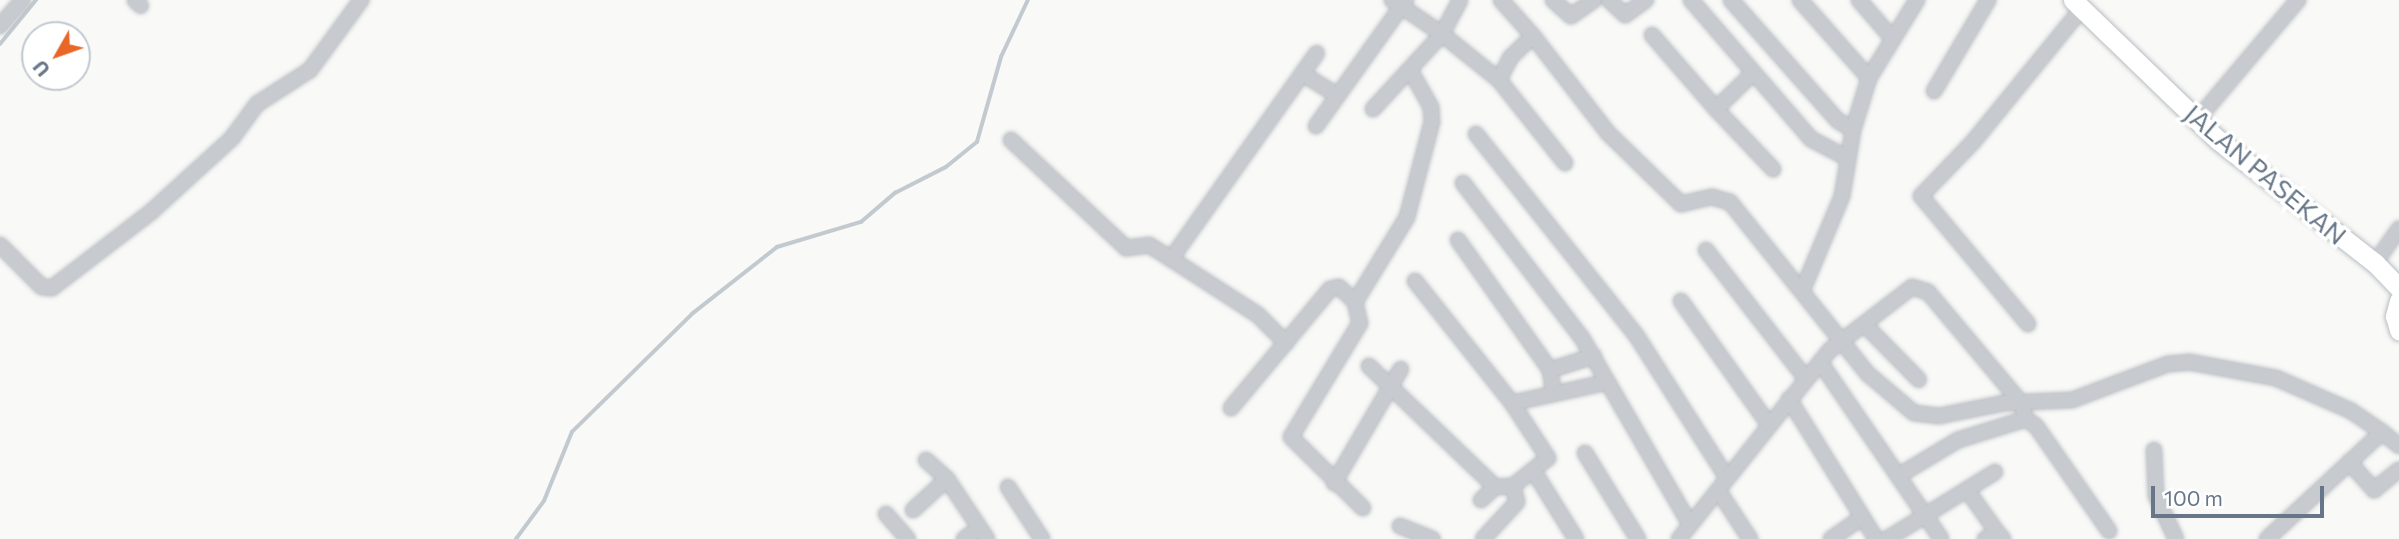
<!DOCTYPE html>
<style>
body{margin:0}
#map{position:relative;width:2399px;height:539px;overflow:hidden;background:#f9f9f7;font-family:Commissioner,sans-serif}
div>[style]{position:absolute}
.stream>*{height:3.5px;margin:-1.75px;padding:0 1.75px;transform-origin:1.75px;border-radius:1.75px;background:#c2cad0}
.roads{filter:drop-shadow(0 0 2px #b9bec3) drop-shadow(0 0 2px #b9bec3)}
.street>*{height:14px;margin:-7px;padding:0 7px;transform-origin:7px;border-radius:7px;background:#c7cace}
.secondary>*{height:19px;margin:-9.5px;padding:0 9.5px;transform-origin:9.5px;border-radius:9.5px;background:#fff}
span{translate:-50% -50%;white-space:nowrap;text-align:center;line-height:1.15;-webkit-text-stroke:7px #fff;paint-order:stroke}
.street-label{font-size:26px;color:#677789}
.north{position:absolute;left:21px;top:21px;width:70px;height:70px;box-sizing:border-box;background:#fff;border:2px solid #c2c9d0;border-radius:50%;rotate:230deg;font-size:19px;font-weight:700;line-height:28px;text-align:center;color:#677789}
.north::after{content:'';display:block;margin:auto;width:24px;height:32px;background:#ea6626;clip-path:polygon(50% 0,100% 100%,50% 72%,0 100%)}
.scale{position:absolute;left:2151px;top:486px;width:173px;height:32px;box-sizing:border-box;border:4px solid #677789;border-top:0;padding-left:9px;font-size:21px;line-height:24px;white-space:nowrap;color:#677789;-webkit-text-stroke:5px #fff;paint-order:stroke}
</style>
<div id="map">
<div class="stream">
<i style="left:0;top:44px;width:57px;rotate:-50.7deg"></i>
<i style="left:516px;top:539px;width:47px;rotate:-53.6deg"></i>
<i style="left:544px;top:501px;width:74px;rotate:-67.9deg"></i>
<i style="left:572px;top:432px;width:168px;rotate:-44.5deg"></i>
<i style="left:692px;top:314px;width:108px;rotate:-38.2deg"></i>
<i style="left:777px;top:247px;width:88px;rotate:-16.6deg"></i>
<i style="left:861px;top:222px;width:45px;rotate:-40.5deg"></i>
<i style="left:895px;top:193px;width:57px;rotate:-27deg"></i>
<i style="left:946px;top:167px;width:40px;rotate:-39deg"></i>
<i style="left:977px;top:142px;width:88px;rotate:-74.2deg"></i>
<i style="left:1001px;top:57px;width:63px;rotate:-64.7deg"></i>
</div>
<div class="roads">
<div class="street">
<i style="left:135px;top:0;width:8px;rotate:45deg"></i>
<i style="left:1392px;top:0;width:60px;rotate:34.2deg"></i>
<i style="left:1442px;top:34px;width:38px;rotate:-62deg"></i>
<i style="left:1501px;top:0;width:48px;rotate:48.4deg"></i>
<i style="left:1553px;top:0;width:24px;rotate:42deg"></i>
<i style="left:1571px;top:16px;width:28px;rotate:-35deg"></i>
<i style="left:1609px;top:0;width:22px;rotate:43deg"></i>
<i style="left:1625px;top:15px;width:26px;rotate:-36deg"></i>
<i style="left:1691px;top:0;width:184px;rotate:49.2deg"></i>
<i style="left:1811px;top:139px;width:41px;rotate:27.8deg"></i>
<i style="left:1731px;top:0;width:160px;rotate:48.5deg"></i>
<i style="left:1837px;top:120px;width:19px;rotate:32deg"></i>
<i style="left:1800px;top:0;width:104px;rotate:48.5deg"></i>
<i style="left:1859px;top:0;width:49px;rotate:49.1deg"></i>
<i style="left:0;top:26px;width:35px;rotate:-49deg"></i>
<i style="left:1652px;top:35px;width:98px;rotate:49.1deg"></i>
<i style="left:1303px;top:74px;width:39px;rotate:32deg"></i>
<i style="left:1752px;top:74px;width:50px;rotate:135.8deg"></i>
<i style="left:1716px;top:109px;width:83px;rotate:46.5deg"></i>
<i style="left:1499px;top:80px;width:106px;rotate:51.5deg"></i>
<i style="left:1934px;top:91px;width:106px;rotate:-59.3deg"></i>
<i style="left:1373px;top:109px;width:102px;rotate:-47.4deg"></i>
<i style="left:1442px;top:34px;width:73px;rotate:38.9deg"></i>
<i style="left:1499px;top:80px;width:25px;rotate:-63deg"></i>
<i style="left:1510px;top:58px;width:32px;rotate:-44deg"></i>
<i style="left:1533px;top:36px;width:123px;rotate:52.3deg"></i>
<i style="left:1608px;top:133px;width:102px;rotate:44.2deg"></i>
<i style="left:1681px;top:204px;width:32px;rotate:-13deg"></i>
<i style="left:1712px;top:197px;width:19px;rotate:16deg"></i>
<i style="left:1730px;top:202px;width:221px;rotate:51.3deg"></i>
<i style="left:1868px;top:374px;width:60px;rotate:40.3deg"></i>
<i style="left:1914px;top:413px;width:25px;rotate:7deg"></i>
<i style="left:1939px;top:416px;width:66px;rotate:-11.3deg"></i>
<i style="left:2004px;top:403px;width:68px;rotate:-2.5deg"></i>
<i style="left:2072px;top:400px;width:103px;rotate:-20.6deg"></i>
<i style="left:2168px;top:364px;width:21px;rotate:-5deg"></i>
<i style="left:2189px;top:362px;width:88px;rotate:10.4deg"></i>
<i style="left:2276px;top:378px;width:82px;rotate:23.7deg"></i>
<i style="left:2351px;top:411px;width:37px;rotate:34deg"></i>
<i style="left:2197px;top:120px;width:157px;rotate:-49.9deg"></i>
<i style="left:1316px;top:126px;width:155px;rotate:-54.5deg"></i>
<i style="left:1476px;top:134px;width:257px;rotate:51.5deg"></i>
<i style="left:1636px;top:335px;width:169px;rotate:57.5deg"></i>
<i style="left:1011px;top:140px;width:158px;rotate:43.2deg"></i>
<i style="left:1126px;top:248px;width:23px;rotate:-7deg"></i>
<i style="left:1149px;top:245px;width:26px;rotate:32deg"></i>
<i style="left:1463px;top:183px;width:195px;rotate:52.5deg"></i>
<i style="left:1582px;top:338px;width:215px;rotate:59.9deg"></i>
<i style="left:1458px;top:240px;width:159px;rotate:54.7deg"></i>
<i style="left:1550px;top:370px;width:24px;rotate:81deg"></i>
<i style="left:0;top:245px;width:59px;rotate:45deg"></i>
<i style="left:42px;top:287px;width:10px;rotate:6deg"></i>
<i style="left:52px;top:288px;width:125px;rotate:-37.5deg"></i>
<i style="left:151px;top:212px;width:110px;rotate:-42.4deg"></i>
<i style="left:232px;top:138px;width:42px;rotate:-53.7deg"></i>
<i style="left:257px;top:104px;width:63px;rotate:-32.7deg"></i>
<i style="left:310px;top:70px;width:87px;rotate:-53.9deg"></i>
<i style="left:1706px;top:250px;width:163px;rotate:52.2deg"></i>
<i style="left:2375px;top:263px;width:42px;rotate:-54.8deg"></i>
<i style="left:1415px;top:281px;width:156px;rotate:51.5deg"></i>
<i style="left:1512px;top:403px;width:66px;rotate:56.8deg"></i>
<i style="left:1548px;top:458px;width:45px;rotate:141.3deg"></i>
<i style="left:1513px;top:486px;width:16px;rotate:76deg"></i>
<i style="left:1517px;top:502px;width:50px;rotate:132.6deg"></i>
<i style="left:1803px;top:289px;width:101px;rotate:-67.2deg"></i>
<i style="left:1842px;top:196px;width:67px;rotate:-80.5deg"></i>
<i style="left:1853px;top:130px;width:54px;rotate:-72.9deg"></i>
<i style="left:1869px;top:78px;width:92px;rotate:-58.4deg"></i>
<i style="left:1681px;top:301px;width:152px;rotate:54.6deg"></i>
<i style="left:1355px;top:302px;width:100px;rotate:-58.5deg"></i>
<i style="left:1407px;top:217px;width:98px;rotate:-75.3deg"></i>
<i style="left:1432px;top:122px;width:15px;rotate:-94deg"></i>
<i style="left:1431px;top:107px;width:43px;rotate:-119.6deg"></i>
<i style="left:1864px;top:324px;width:78px;rotate:45.5deg"></i>
<i style="left:2028px;top:324px;width:167px;rotate:-129.9deg"></i>
<i style="left:1921px;top:196px;width:75px;rotate:-46.1deg"></i>
<i style="left:1973px;top:142px;width:174px;rotate:-50.8deg"></i>
<i style="left:1286px;top:343px;width:40px;rotate:-135deg"></i>
<i style="left:1258px;top:315px;width:103px;rotate:-147.2deg"></i>
<i style="left:1171px;top:259px;width:252px;rotate:-54.7deg"></i>
<i style="left:1820px;top:362px;width:214px;rotate:55.6deg"></i>
<i style="left:1369px;top:366px;width:175px;rotate:43.8deg"></i>
<i style="left:1495px;top:487px;width:18px;rotate:-3deg"></i>
<i style="left:1550px;top:370px;width:46px;rotate:-17.7deg"></i>
<i style="left:1789px;top:399px;width:165px;rotate:58.1deg"></i>
<i style="left:1512px;top:403px;width:98px;rotate:-12.3deg"></i>
<i style="left:1231px;top:408px;width:155px;rotate:-50.2deg"></i>
<i style="left:1330px;top:289px;width:9px;rotate:-13deg"></i>
<i style="left:1339px;top:287px;width:22px;rotate:43deg"></i>
<i style="left:1355px;top:302px;width:22px;rotate:77deg"></i>
<i style="left:1360px;top:323px;width:133px;rotate:121.2deg"></i>
<i style="left:1291px;top:437px;width:101px;rotate:44.6deg"></i>
<i style="left:2154px;top:450px;width:46px;rotate:87.5deg"></i>
<i style="left:2156px;top:496px;width:47px;rotate:65.1deg"></i>
<i style="left:1585px;top:453px;width:101px;rotate:58.4deg"></i>
<i style="left:926px;top:460px;width:28px;rotate:42deg"></i>
<i style="left:947px;top:479px;width:72px;rotate:56.3deg"></i>
<i style="left:2349px;top:462px;width:38px;rotate:48deg"></i>
<i style="left:2374px;top:490px;width:32px;rotate:-39deg"></i>
<i style="left:1533px;top:470px;width:81px;rotate:58.1deg"></i>
<i style="left:1898px;top:476px;width:70px;rotate:-31deg"></i>
<i style="left:1958px;top:440px;width:71px;rotate:-17.2deg"></i>
<i style="left:2026px;top:419px;width:12px;rotate:35deg"></i>
<i style="left:2036px;top:426px;width:128px;rotate:55.2deg"></i>
<i style="left:1334px;top:483px;width:132px;rotate:-59.6deg"></i>
<i style="left:1008px;top:487px;width:62px;rotate:56.8deg"></i>
<i style="left:1718px;top:490px;width:59px;rotate:56.9deg"></i>
<i style="left:1967px;top:490px;width:52px;rotate:54.5deg"></i>
<i style="left:1481px;top:500px;width:19px;rotate:-43deg"></i>
<i style="left:913px;top:510px;width:46px;rotate:-42.4deg"></i>
<i style="left:886px;top:514px;width:33px;rotate:49deg"></i>
<i style="left:1400px;top:526px;width:35px;rotate:22deg"></i>
<i style="left:964px;top:539px;width:19px;rotate:-35deg"></i>
<i style="left:1679px;top:539px;width:242px;rotate:-51.4deg"></i>
<i style="left:1830px;top:350px;width:103px;rotate:-37.5deg"></i>
<i style="left:1912px;top:287px;width:17px;rotate:17deg"></i>
<i style="left:1928px;top:292px;width:145px;rotate:50deg"></i>
<i style="left:2021px;top:403px;width:17px;rotate:73deg"></i>
<i style="left:1831px;top:539px;width:38px;rotate:-35deg"></i>
<i style="left:1887px;top:539px;width:127px;rotate:-31.8deg"></i>
<i style="left:1985px;top:539px;width:14px;rotate:-30deg"></i>
<i style="left:1997px;top:532px;width:9px;rotate:49deg"></i>
<i style="left:2267px;top:539px;width:157px;rotate:-42.9deg"></i>
<i style="left:2382px;top:432px;width:22px;rotate:39deg"></i>
</div>
<div class="secondary">
<i style="left:2073px;top:0;width:202px;rotate:44deg"></i>
<i style="left:2218px;top:140px;width:199px;rotate:38.1deg"></i>
<i style="left:2375px;top:263px;width:35px;rotate:46deg"></i>
<i style="left:2399px;top:301px;width:16px;rotate:105deg"></i>
<i style="left:2395px;top:316px;width:15px;rotate:74deg"></i>
</div>
</div>
<div class="street-label">
<span style="left:2266px;top:174px;rotate:40deg">JALAN PASEKAN</span>
</div>
<div class="north">U</div>
<div class="scale">100 m</div>
</div>
